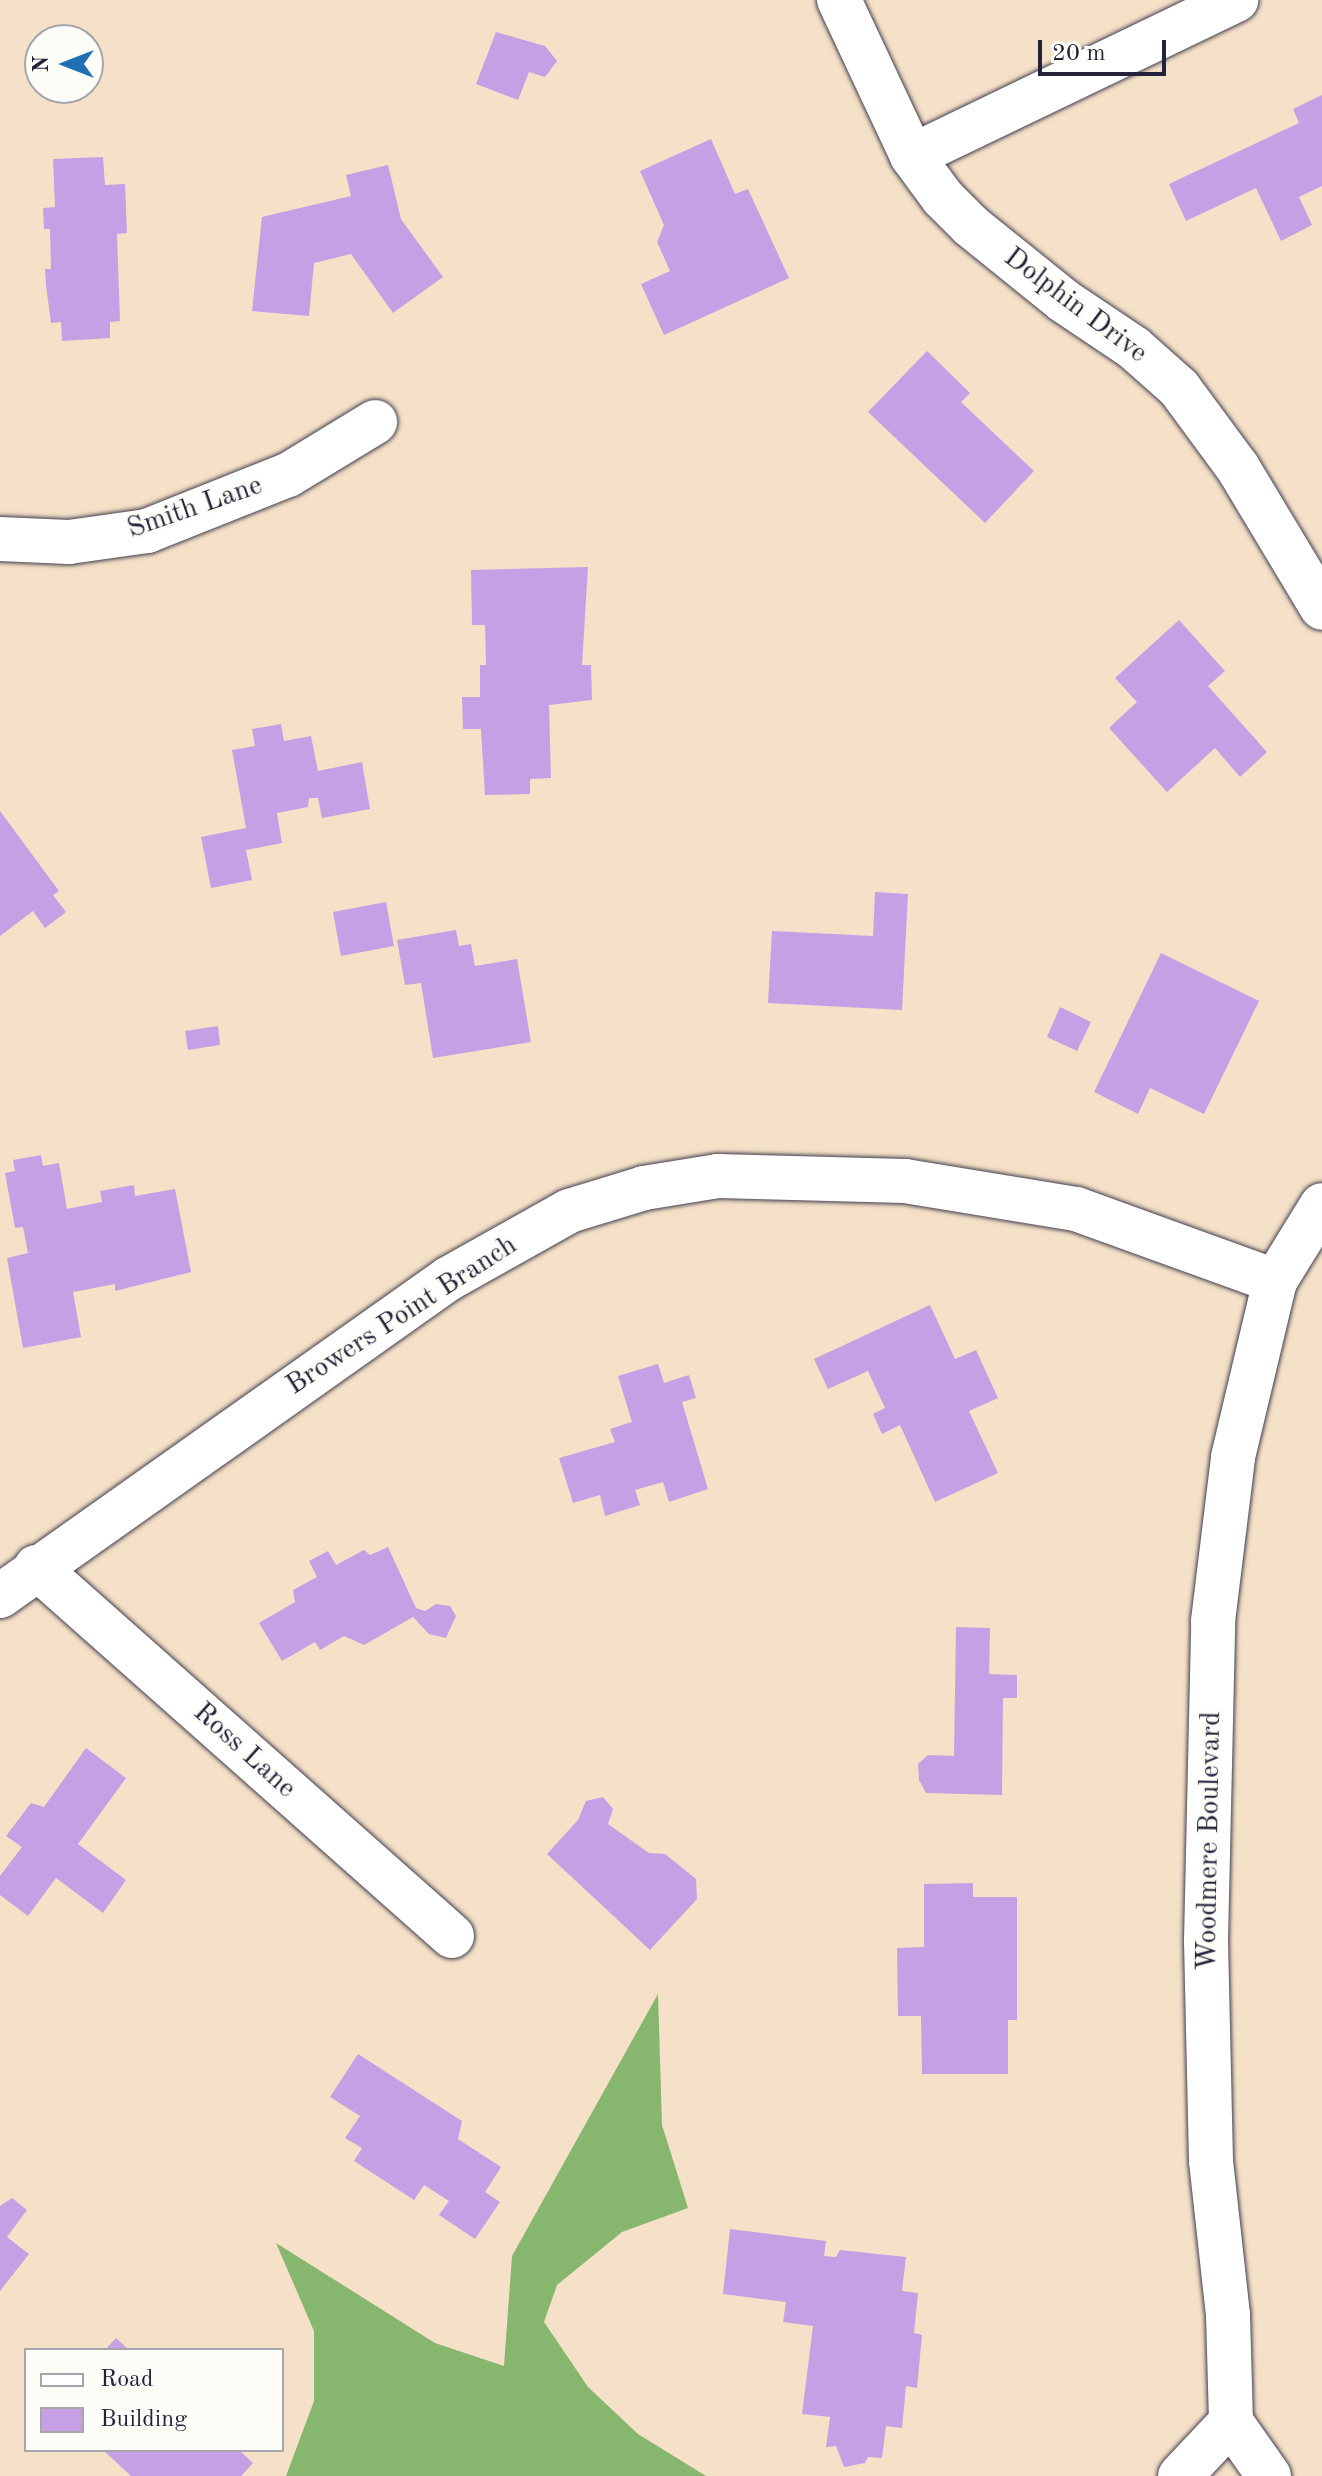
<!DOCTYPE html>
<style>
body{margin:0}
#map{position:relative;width:1322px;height:2476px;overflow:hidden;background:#f5e1c7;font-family:"Old Standard TT",serif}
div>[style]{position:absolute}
.forest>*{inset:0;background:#87b66e}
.building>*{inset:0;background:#c5a0e4}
.roads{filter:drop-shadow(0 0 2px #423f50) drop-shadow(0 0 2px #423f50)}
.street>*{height:44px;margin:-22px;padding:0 22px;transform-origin:22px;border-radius:22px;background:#fff}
.secondary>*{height:44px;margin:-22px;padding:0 22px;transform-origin:22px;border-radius:22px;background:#fff}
span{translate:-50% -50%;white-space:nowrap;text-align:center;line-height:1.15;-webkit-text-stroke:6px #fdfcf7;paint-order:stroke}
.street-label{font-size:28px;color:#22223b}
.legend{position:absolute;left:24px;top:2348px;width:260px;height:104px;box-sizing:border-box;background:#fdfcf7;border:2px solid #a5a5ac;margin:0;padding:10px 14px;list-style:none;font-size:24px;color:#22223b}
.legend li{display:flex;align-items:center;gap:16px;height:40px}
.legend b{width:40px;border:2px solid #a5a5ac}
.north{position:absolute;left:24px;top:24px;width:80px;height:80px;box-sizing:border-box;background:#fdfcf7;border:2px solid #a5a5ac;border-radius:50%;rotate:270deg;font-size:22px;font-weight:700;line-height:32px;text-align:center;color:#22223b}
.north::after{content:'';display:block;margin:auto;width:28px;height:36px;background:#1f6fb2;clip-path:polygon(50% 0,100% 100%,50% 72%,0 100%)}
.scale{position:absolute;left:1038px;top:40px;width:128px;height:36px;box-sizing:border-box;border:4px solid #22223b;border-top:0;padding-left:10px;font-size:24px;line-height:28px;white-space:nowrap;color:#22223b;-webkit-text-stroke:6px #fdfcf7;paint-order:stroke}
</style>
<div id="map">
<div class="forest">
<i style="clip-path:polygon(658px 1994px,662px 2125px,688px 2208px,622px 2232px,557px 2285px,544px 2322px,588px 2387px,638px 2434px,706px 2476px,286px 2476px,314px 2401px,314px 2331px,276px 2243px,435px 2343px,504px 2366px,512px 2256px)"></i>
</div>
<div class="building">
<i style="clip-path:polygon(496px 32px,545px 46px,557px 61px,545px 77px,529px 72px,518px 100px,476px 84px)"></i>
<i style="clip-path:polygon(1322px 95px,1322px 186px,1299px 197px,1312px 225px,1281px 241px,1256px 188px,1186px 221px,1169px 184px,1299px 123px,1293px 109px)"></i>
<i style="clip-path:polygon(711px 139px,735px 194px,748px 189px,789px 278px,664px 335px,641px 284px,670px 271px,657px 242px,664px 225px,640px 171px)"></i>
<i style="clip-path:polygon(103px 157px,105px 185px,125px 184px,127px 233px,117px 234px,120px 321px,110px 322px,110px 338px,62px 341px,61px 322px,51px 323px,46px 285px,45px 269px,51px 269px,50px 229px,44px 229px,43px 208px,55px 207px,53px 159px)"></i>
<i style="clip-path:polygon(388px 165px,401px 219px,443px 277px,393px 313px,351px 254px,314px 263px,309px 316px,252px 311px,262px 217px,351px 196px,346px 175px)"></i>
<i style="clip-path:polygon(927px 351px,970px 393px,961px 402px,1034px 471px,985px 523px,868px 412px)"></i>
<i style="clip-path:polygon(588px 567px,582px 665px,591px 665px,592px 700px,549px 705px,551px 778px,530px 779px,530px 794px,485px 795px,481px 729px,463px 729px,462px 697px,480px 697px,480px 665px,486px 665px,485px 625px,472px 625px,471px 570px)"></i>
<i style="clip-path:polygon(1179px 620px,1225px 671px,1208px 686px,1267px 752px,1240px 777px,1215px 748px,1167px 792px,1109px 728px,1137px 702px,1115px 678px)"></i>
<i style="clip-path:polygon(281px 724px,284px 741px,311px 736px,318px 771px,362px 762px,370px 809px,322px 818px,318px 798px,309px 798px,308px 807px,277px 813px,282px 843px,246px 850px,252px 880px,211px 888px,201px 837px,246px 828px,232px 750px,255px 746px,252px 729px)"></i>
<i style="clip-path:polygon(0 811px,59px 891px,53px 895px,66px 912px,45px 928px,33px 911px,0 936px)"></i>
<i style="clip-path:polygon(875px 892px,908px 894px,902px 1010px,768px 1003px,772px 931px,873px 936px)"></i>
<i style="clip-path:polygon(386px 902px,394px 946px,341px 956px,333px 912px)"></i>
<i style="clip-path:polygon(456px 930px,459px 946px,471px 944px,475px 966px,517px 959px,531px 1042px,433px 1058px,421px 983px,405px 985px,397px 940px)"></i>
<i style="clip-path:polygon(1161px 953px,1259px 1001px,1204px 1114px,1150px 1088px,1138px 1114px,1094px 1092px)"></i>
<i style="clip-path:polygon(1060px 1007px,1091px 1022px,1077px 1051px,1047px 1037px)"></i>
<i style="clip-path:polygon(218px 1026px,220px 1045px,188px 1050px,185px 1031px)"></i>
<i style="clip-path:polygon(41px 1155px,43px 1166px,59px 1163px,67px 1209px,102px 1202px,100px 1191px,134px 1185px,135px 1196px,175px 1189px,191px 1272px,115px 1291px,115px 1284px,73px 1292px,81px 1337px,23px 1348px,7px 1258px,28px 1253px,23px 1227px,15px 1228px,5px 1173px,15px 1171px,13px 1160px)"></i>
<i style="clip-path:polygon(930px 1305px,955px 1359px,976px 1350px,998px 1398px,969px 1411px,998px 1473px,935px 1502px,900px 1425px,882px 1434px,873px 1414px,885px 1408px,868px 1371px,828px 1389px,814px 1359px)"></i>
<i style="clip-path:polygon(658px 1364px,664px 1383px,689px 1375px,696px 1398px,682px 1402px,708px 1489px,669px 1502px,663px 1482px,635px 1490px,640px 1505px,605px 1516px,600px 1495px,573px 1503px,559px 1458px,615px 1442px,610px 1429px,632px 1422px,618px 1376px)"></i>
<i style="clip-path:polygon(388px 1547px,416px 1608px,425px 1611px,436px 1604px,450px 1606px,456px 1616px,446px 1638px,429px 1634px,413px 1617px,364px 1645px,344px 1636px,320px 1650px,315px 1642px,282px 1661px,259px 1623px,295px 1602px,293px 1590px,317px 1577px,309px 1561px,328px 1551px,336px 1565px,364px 1550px,370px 1555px)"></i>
<i style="clip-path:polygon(956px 1627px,990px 1628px,989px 1674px,1017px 1675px,1017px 1698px,1003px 1698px,1002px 1795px,926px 1793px,919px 1780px,918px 1764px,928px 1755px,954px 1756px)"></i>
<i style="clip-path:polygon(86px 1748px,126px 1778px,78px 1844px,126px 1880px,103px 1913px,56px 1878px,28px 1916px,0 1895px,0 1876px,22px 1847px,6px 1836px,31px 1803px,44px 1807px)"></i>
<i style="clip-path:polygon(603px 1797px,613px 1809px,608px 1824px,649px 1853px,665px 1854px,696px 1879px,697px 1899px,650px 1950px,547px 1854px,578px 1820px,586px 1801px)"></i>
<i style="clip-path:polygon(973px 1883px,973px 1897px,1017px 1897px,1017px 2020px,1008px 2020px,1008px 2074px,922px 2074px,921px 2016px,898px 2016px,897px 1948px,924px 1947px,924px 1884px)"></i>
<i style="clip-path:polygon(358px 2054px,462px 2121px,458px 2139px,501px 2167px,485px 2192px,500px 2202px,475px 2239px,439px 2215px,449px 2201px,424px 2185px,414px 2200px,354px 2161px,362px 2148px,345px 2138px,360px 2116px,330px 2097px)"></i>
<i style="clip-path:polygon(12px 2198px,27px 2210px,7px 2237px,29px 2254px,0 2291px,0 2206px)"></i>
<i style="clip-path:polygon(730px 2229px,826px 2241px,824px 2256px,836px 2257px,840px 2250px,906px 2257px,902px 2291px,918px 2293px,914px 2333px,922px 2335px,917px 2388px,906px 2386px,902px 2428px,886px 2426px,882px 2458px,868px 2457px,865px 2463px,844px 2467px,836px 2446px,826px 2447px,830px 2417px,802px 2414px,813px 2326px,783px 2322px,786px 2302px,723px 2294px)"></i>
<i style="clip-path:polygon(116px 2338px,129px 2350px,105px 2350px)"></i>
<i style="clip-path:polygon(103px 2450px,239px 2450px,253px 2463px,241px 2476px,131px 2476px)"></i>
</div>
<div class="roads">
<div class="street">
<i style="left:839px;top:0;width:172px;rotate:64.9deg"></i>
<i style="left:912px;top:156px;width:52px;rotate:53.6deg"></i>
<i style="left:943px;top:198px;width:40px;rotate:45deg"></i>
<i style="left:971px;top:226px;width:119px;rotate:38.9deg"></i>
<i style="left:1064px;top:301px;width:84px;rotate:33.9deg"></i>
<i style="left:1134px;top:348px;width:60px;rotate:41.6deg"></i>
<i style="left:1179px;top:388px;width:99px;rotate:53.6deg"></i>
<i style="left:1238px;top:468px;width:163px;rotate:59deg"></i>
<i style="left:912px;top:156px;width:360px;rotate:-25.7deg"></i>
<i style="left:0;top:539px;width:69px;rotate:2.5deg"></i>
<i style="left:69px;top:542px;width:79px;rotate:-8deg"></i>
<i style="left:147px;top:531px;width:152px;rotate:-21.7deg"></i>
<i style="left:288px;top:475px;width:102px;rotate:-31.3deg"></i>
<i style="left:36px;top:1567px;width:556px;rotate:41.57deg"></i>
<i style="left:1231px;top:2422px;width:66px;rotate:54.9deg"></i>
</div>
<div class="secondary">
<i style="left:0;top:1596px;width:549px;rotate:-35.28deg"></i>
<i style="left:448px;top:1279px;width:139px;rotate:-29.3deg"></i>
<i style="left:569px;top:1211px;width:78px;rotate:-17deg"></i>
<i style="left:644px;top:1188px;width:75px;rotate:-9.2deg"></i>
<i style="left:718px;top:1176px;width:187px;rotate:1.5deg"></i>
<i style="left:905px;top:1181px;width:173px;rotate:9.3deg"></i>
<i style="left:1076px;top:1209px;width:212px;rotate:19.9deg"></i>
<i style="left:1180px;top:2476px;width:74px;rotate:-46.6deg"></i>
<i style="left:1231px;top:2422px;width:107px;rotate:-91.6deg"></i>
<i style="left:1228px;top:2315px;width:155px;rotate:-96.3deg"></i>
<i style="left:1211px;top:2161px;width:220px;rotate:-91.3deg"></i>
<i style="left:1206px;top:1941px;width:320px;rotate:-88.7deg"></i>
<i style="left:1213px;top:1621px;width:165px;rotate:-83deg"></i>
<i style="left:1233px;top:1457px;width:181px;rotate:-76.6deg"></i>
<i style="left:1275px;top:1281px;width:89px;rotate:-58.3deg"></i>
</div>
</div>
<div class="street-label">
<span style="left:1075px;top:306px;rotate:37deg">Dolphin Drive</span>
<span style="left:195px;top:508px;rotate:-19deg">Smith Lane</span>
<span style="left:402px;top:1316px;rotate:-33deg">Browers Point Branch</span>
<span style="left:244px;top:1751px;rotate:42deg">Ross Lane</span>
<span style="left:1210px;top:1841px;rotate:-89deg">Woodmere Boulevard</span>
</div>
<ul class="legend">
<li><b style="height:10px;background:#fff"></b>Road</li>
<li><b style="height:22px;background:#c5a0e4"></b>Building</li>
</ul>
<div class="north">N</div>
<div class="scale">20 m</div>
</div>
